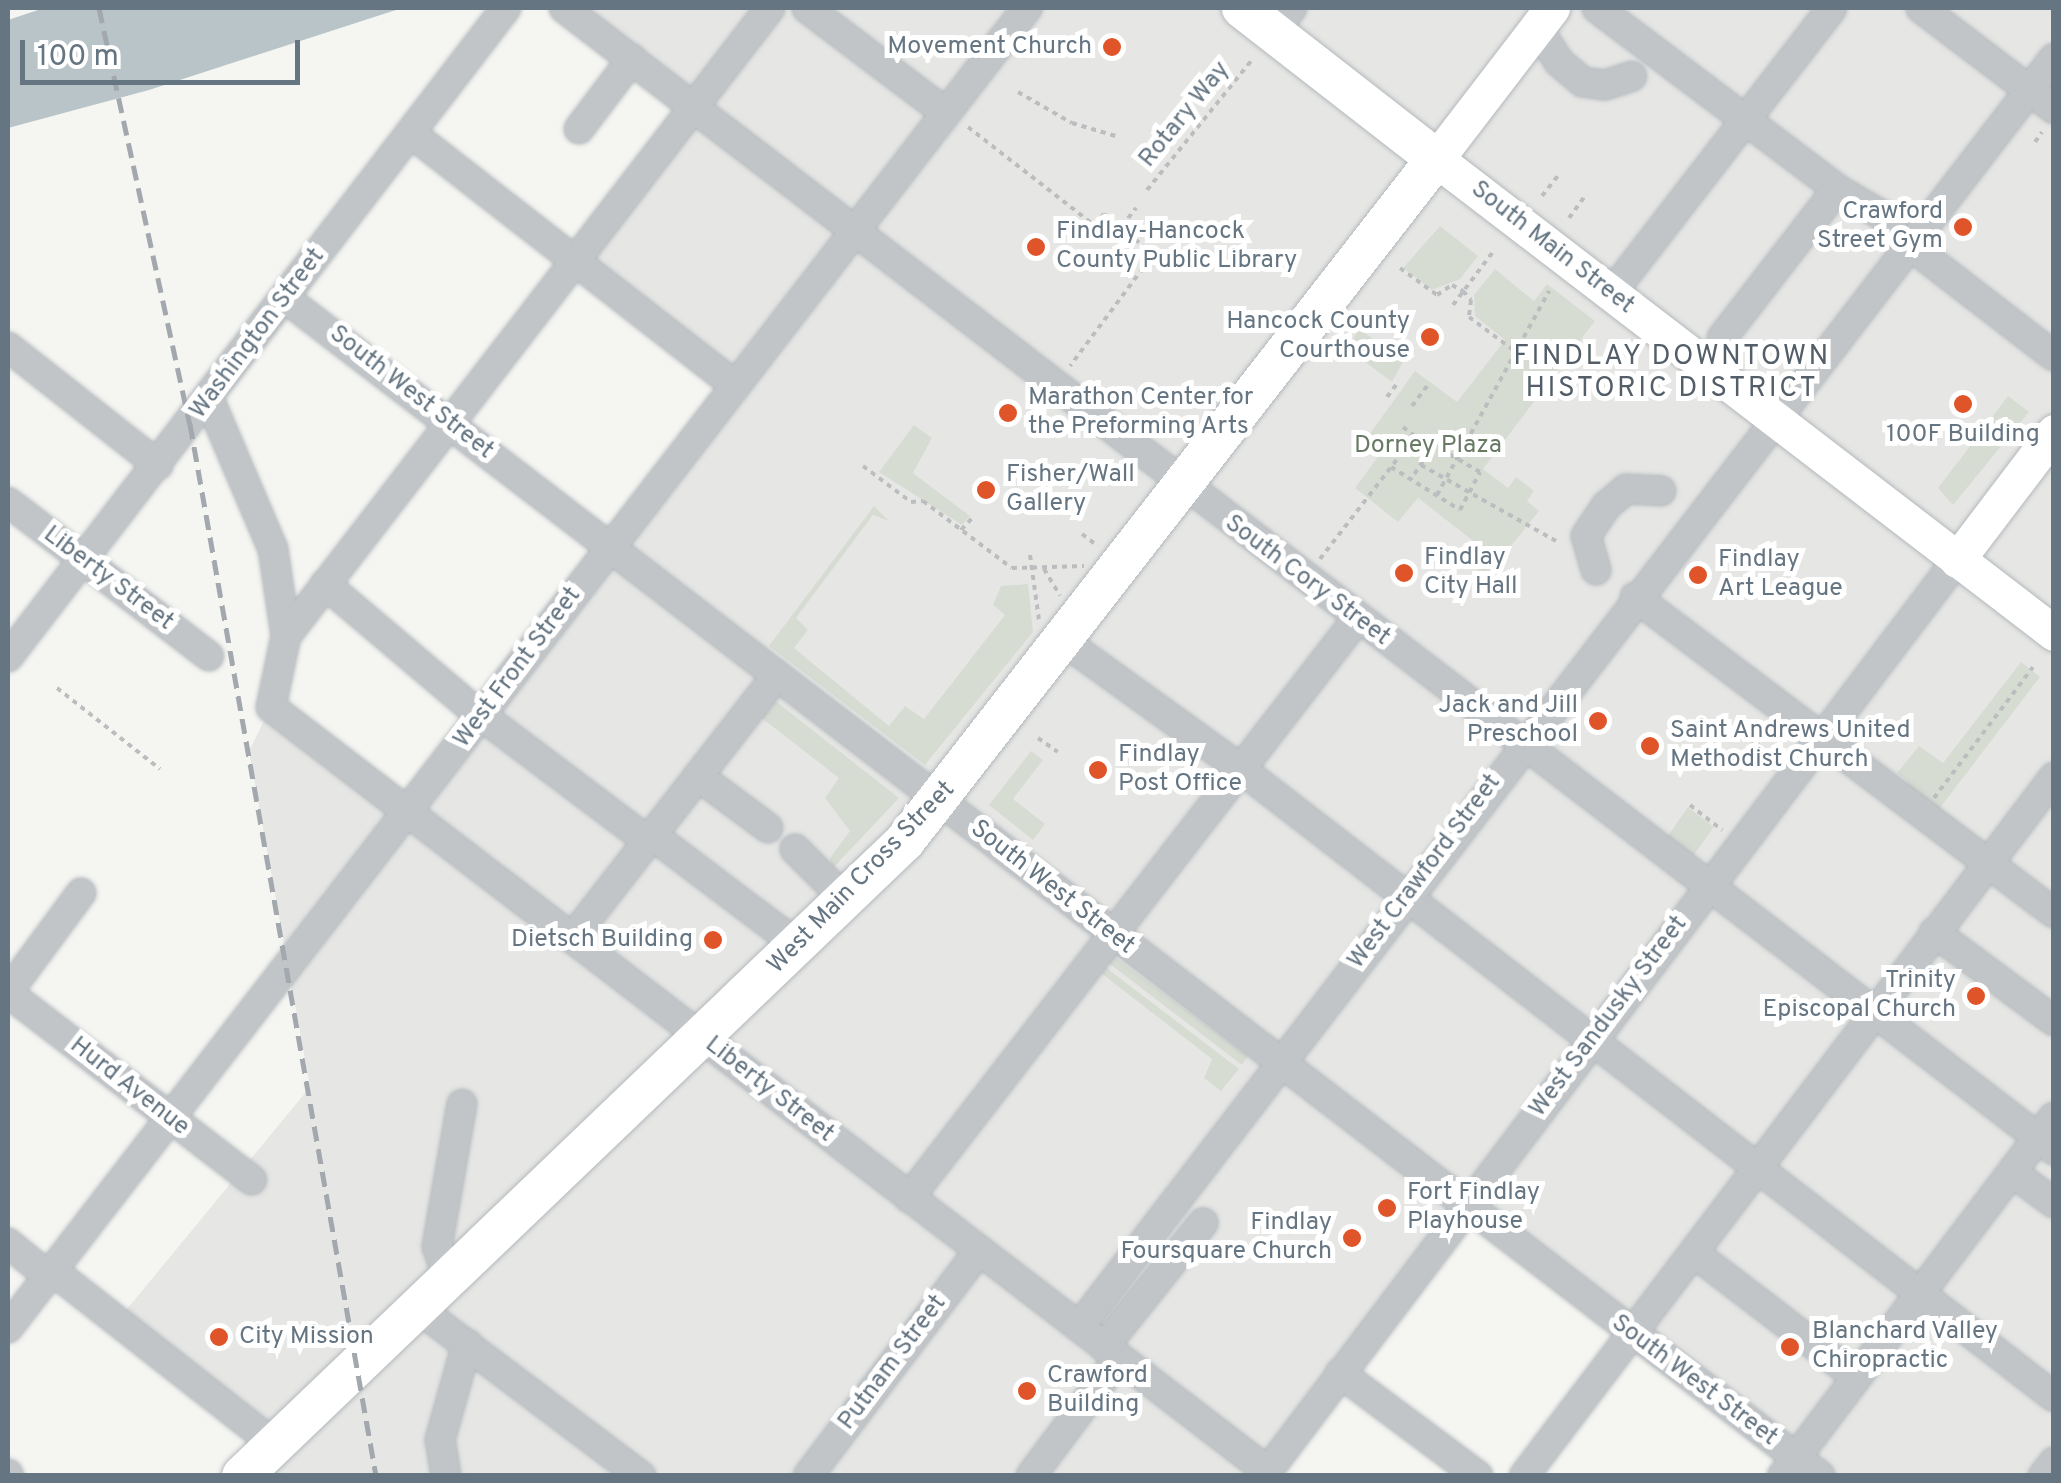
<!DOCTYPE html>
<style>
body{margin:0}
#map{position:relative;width:2061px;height:1483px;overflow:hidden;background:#f5f6f2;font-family:Overpass,sans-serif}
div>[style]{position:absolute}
.built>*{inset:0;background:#e6e7e5}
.green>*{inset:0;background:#d7dcd3}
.water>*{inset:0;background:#b8c4c8}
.path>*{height:4px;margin-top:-2px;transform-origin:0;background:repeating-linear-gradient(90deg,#bbbdbf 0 5px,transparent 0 10px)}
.roads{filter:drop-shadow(0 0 2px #b4b8bc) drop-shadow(0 0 2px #b4b8bc)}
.minor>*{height:28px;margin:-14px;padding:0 14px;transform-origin:14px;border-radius:14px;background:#c1c5c8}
.major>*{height:35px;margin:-17.5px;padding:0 17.5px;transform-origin:17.5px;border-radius:17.5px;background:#fff}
.highway>*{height:40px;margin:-20px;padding:0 20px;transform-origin:20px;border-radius:20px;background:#fff}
.rail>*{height:5px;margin-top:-2.5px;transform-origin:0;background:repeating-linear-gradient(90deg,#a2a8ad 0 15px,transparent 0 23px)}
.dots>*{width:28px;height:28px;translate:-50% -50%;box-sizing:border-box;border:5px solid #fff;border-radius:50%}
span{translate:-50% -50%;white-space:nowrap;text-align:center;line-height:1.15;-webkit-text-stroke:10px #fff;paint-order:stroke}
.poi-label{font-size:25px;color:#657582}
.right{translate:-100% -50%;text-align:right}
.left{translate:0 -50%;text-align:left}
.street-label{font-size:25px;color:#657582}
.park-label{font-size:25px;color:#687a64}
.neighbourhood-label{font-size:28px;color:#535e68;letter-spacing:2.5px}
.frame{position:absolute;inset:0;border:10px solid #657582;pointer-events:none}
.scale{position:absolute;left:20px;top:40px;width:280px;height:45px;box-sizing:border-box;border:5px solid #657582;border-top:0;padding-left:12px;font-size:30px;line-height:35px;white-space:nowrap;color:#657582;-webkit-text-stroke:8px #fff;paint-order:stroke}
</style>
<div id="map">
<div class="built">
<i style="clip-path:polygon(564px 8px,2053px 8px,2053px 1475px,1817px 1475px,1465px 1208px,1268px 1475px,242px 1475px,274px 1446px,118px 1320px,310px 1087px,249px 751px,271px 707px,408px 809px,735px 386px,575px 261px,693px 107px)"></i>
</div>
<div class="green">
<i style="clip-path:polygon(1440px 226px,1478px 256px,1460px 279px,1432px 290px,1403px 268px)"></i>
<i style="clip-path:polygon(1495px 269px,1534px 301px,1547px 284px,1595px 321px,1483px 469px,1508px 488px,1516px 477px,1534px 491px,1527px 501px,1539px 511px,1477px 588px,1469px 582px,1490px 554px,1418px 498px,1398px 522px,1355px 488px,1377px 458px,1361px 446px,1415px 371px,1457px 402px,1505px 340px,1475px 316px,1474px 295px)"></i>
<i style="clip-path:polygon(1359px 328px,1403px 362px,1392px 382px,1348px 349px)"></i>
<i style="clip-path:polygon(2008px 396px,2029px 412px,1953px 505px,1938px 488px)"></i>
<i style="clip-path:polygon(914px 425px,932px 438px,913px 473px,970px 516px,962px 525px,879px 472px)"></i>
<i style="clip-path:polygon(874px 506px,889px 521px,873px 515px,796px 618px,808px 630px,794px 648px,889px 726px,905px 706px,924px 719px,1005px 615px,993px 605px,1001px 586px,1028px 584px,1033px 632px,925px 765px,769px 646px)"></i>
<i style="clip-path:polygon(2021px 662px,2040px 677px,1933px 817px,1901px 792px,1908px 782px,1897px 773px,1919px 746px,1943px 763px)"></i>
<i style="clip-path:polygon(773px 699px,899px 798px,832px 869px,830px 858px,850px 831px,825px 798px,839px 778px,759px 716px)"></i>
<i style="clip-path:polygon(1031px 751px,1043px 760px,1013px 799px,1045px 824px,1033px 840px,989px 805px)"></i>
<i style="clip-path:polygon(1688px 807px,1714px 827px,1690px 860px,1665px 840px)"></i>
<i style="clip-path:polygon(1112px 955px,1248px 1056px,1242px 1065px,1106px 961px)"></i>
<i style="clip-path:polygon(1104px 966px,1239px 1069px,1221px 1091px,1204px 1078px,1212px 1059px,1097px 970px)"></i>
</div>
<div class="water">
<i style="clip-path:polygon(44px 8px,402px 8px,149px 90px,8px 128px,8px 20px)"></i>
</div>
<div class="path">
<i style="left:1018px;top:92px;width:62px;rotate:29.9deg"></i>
<i style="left:1072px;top:123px;width:49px;rotate:16.6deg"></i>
<i style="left:968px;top:127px;width:160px;rotate:37.9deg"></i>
<i style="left:1094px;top:225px;width:15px;rotate:-48deg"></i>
<i style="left:1104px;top:214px;width:49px;rotate:39.2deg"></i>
<i style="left:1142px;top:245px;width:17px;rotate:65deg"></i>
<i style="left:1149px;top:260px;width:132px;rotate:126.7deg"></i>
<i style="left:2035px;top:142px;width:12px;rotate:-55deg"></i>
<i style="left:1147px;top:190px;width:166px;rotate:-51.1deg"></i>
<i style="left:1542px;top:196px;width:28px;rotate:-52deg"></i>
<i style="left:1569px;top:218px;width:27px;rotate:-54deg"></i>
<i style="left:1122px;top:226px;width:23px;rotate:-52deg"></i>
<i style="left:1400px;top:268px;width:46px;rotate:36.1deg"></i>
<i style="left:1437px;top:295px;width:18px;rotate:-34deg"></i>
<i style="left:1452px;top:285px;width:13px;rotate:29deg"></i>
<i style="left:1463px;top:291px;width:12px;rotate:48deg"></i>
<i style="left:1471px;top:300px;width:17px;rotate:97deg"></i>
<i style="left:1469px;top:317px;width:59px;rotate:36.7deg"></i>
<i style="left:1453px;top:305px;width:70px;rotate:-53.1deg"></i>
<i style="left:1794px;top:354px;width:14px;rotate:-54deg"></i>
<i style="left:1387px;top:397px;width:20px;rotate:-53deg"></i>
<i style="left:1412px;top:406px;width:26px;rotate:-53deg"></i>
<i style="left:1403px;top:427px;width:20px;rotate:37deg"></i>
<i style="left:1421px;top:465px;width:155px;rotate:29.4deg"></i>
<i style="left:863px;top:466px;width:60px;rotate:36.9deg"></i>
<i style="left:911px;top:502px;width:12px;rotate:-5deg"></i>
<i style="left:923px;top:501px;width:111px;rotate:37deg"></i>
<i style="left:1012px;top:568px;width:72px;rotate:-1.6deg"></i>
<i style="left:1391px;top:467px;width:81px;rotate:31.9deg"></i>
<i style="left:1460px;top:510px;width:43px;rotate:-62.2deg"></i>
<i style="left:1480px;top:472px;width:53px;rotate:-149.6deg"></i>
<i style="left:1434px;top:445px;width:41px;rotate:124.1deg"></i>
<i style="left:1437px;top:495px;width:233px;rotate:-61.2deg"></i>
<i style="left:961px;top:530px;width:18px;rotate:-47deg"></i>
<i style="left:1082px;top:534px;width:20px;rotate:37deg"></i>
<i style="left:1030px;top:555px;width:66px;rotate:82.1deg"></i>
<i style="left:1320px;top:559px;width:155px;rotate:-52.3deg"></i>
<i style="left:1044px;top:569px;width:31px;rotate:59deg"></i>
<i style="left:57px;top:688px;width:131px;rotate:38.2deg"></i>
<i style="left:1742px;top:733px;width:42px;rotate:36.3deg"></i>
<i style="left:1038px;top:738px;width:24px;rotate:35deg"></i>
<i style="left:1934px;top:798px;width:164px;rotate:-52.9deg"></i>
<i style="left:1690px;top:805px;width:41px;rotate:38deg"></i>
</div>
<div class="roads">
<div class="minor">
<i style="left:564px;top:8px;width:1877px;rotate:37.47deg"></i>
<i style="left:770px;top:8px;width:793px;rotate:127.62deg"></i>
<i style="left:286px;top:636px;width:73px;rotate:101.9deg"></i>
<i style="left:271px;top:707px;width:1255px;rotate:37.49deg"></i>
<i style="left:807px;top:8px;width:174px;rotate:37.1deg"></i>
<i style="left:1597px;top:8px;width:301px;rotate:37deg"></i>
<i style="left:1837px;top:189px;width:61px;rotate:30.3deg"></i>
<i style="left:1890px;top:220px;width:14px;rotate:73deg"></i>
<i style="left:1894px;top:233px;width:202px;rotate:37.6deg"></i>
<i style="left:1921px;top:8px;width:167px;rotate:37.2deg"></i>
<i style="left:1537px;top:27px;width:41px;rotate:57.8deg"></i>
<i style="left:1559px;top:62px;width:31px;rotate:40deg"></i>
<i style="left:1583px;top:82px;width:22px;rotate:8deg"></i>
<i style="left:1605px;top:85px;width:28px;rotate:-18deg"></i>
<i style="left:1273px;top:32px;width:31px;rotate:-52deg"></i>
<i style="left:579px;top:129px;width:88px;rotate:-52.9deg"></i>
<i style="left:412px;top:134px;width:410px;rotate:37.9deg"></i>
<i style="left:1611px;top:294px;width:361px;rotate:-52.3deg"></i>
<i style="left:285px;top:298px;width:1935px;rotate:37.5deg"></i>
<i style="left:1722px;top:338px;width:188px;rotate:-52.3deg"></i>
<i style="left:8px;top:347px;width:191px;rotate:38.2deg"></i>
<i style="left:209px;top:399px;width:163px;rotate:66.9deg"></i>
<i style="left:273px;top:549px;width:88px;rotate:81.5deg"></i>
<i style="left:8px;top:502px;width:253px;rotate:37.5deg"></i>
<i style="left:1596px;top:570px;width:35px;rotate:-106deg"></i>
<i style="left:1586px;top:536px;width:36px;rotate:-56deg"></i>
<i style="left:1606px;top:506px;width:26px;rotate:-40deg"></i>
<i style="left:1626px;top:489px;width:35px;rotate:3deg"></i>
<i style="left:325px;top:584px;width:190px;rotate:40.3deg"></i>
<i style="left:470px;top:707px;width:223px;rotate:37deg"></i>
<i style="left:1635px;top:597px;width:525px;rotate:37.02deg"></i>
<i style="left:1065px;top:642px;width:217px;rotate:35.8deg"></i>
<i style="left:1241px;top:769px;width:1027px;rotate:37.68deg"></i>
<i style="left:8px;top:657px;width:818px;rotate:-52.5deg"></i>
<i style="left:698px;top:776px;width:87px;rotate:36.6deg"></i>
<i style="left:652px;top:835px;width:184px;rotate:37.1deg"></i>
<i style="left:795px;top:849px;width:74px;rotate:45deg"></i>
<i style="left:1934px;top:932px;width:149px;rotate:36.6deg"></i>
<i style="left:573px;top:937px;width:332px;rotate:-52.1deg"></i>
<i style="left:8px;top:992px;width:123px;rotate:-53.6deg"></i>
<i style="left:8px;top:993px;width:307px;rotate:37.5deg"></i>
<i style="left:2012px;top:1172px;width:52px;rotate:36.4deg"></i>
<i style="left:909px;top:1198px;width:732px;rotate:-52.27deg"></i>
<i style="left:8px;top:1243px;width:52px;rotate:39.5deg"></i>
<i style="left:1694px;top:1253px;width:204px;rotate:37.4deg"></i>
<i style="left:52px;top:1270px;width:283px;rotate:38.1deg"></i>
<i style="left:449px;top:1281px;width:36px;rotate:-109deg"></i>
<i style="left:437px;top:1247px;width:145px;rotate:-80.1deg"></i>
<i style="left:419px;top:1309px;width:278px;rotate:37deg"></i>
<i style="left:1079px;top:1327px;width:1600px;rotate:-52.46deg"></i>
<i style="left:8px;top:1328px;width:1668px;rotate:-52.33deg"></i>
<i style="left:1104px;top:1347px;width:159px;rotate:-51.4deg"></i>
<i style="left:1340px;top:1373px;width:172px;rotate:36.7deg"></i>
<i style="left:8px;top:1474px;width:2px;rotate:63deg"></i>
<i style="left:446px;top:1476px;width:36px;rotate:-99deg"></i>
<i style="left:440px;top:1440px;width:100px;rotate:-74.3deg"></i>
<i style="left:808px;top:1476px;width:283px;rotate:-52.8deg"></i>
<i style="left:1031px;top:1476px;width:147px;rotate:-53.3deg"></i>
<i style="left:1264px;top:1476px;width:1149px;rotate:-52.89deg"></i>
<i style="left:1524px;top:1476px;width:877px;rotate:-52.83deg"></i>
<i style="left:1782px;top:1476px;width:450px;rotate:-52.9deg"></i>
<i style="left:2043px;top:1476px;width:18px;rotate:-52deg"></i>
</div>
<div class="major">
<i style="left:1552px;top:8px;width:190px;rotate:127.5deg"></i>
<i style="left:1436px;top:159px;width:779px;rotate:37.49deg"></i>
<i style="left:1957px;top:560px;width:161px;rotate:-52.8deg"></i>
</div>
<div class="highway">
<i style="left:242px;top:1476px;width:918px;rotate:-43.76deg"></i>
<i style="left:905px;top:841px;width:864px;rotate:-52.1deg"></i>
<i style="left:1436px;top:159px;width:246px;rotate:-142.1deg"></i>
</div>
</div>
<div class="rail">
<i style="left:99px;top:8px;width:426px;rotate:77.7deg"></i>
<i style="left:190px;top:424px;width:1068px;rotate:79.97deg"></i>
</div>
<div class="dots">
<i style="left:1112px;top:47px;background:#df5429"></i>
<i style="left:1963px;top:227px;background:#df5429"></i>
<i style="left:1036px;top:247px;background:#df5429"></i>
<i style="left:1430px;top:337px;background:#df5429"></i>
<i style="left:1963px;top:404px;background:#df5429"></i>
<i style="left:1008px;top:413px;background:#df5429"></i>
<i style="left:986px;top:490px;background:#df5429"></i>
<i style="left:1404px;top:573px;background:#df5429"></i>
<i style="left:1698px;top:575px;background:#df5429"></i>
<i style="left:1598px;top:721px;background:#df5429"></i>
<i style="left:1650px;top:746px;background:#df5429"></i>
<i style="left:1098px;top:770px;background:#df5429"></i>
<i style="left:713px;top:940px;background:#df5429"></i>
<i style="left:1976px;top:996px;background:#df5429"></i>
<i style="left:1387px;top:1208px;background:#df5429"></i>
<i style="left:1352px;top:1238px;background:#df5429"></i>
<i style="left:219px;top:1337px;background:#df5429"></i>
<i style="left:1790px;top:1347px;background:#df5429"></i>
<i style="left:1027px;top:1391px;background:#df5429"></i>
</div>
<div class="poi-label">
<span class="right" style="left:1092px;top:47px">Movement Church</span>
<span class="right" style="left:1943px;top:227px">Crawford<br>Street Gym</span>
<span class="left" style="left:1056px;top:247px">Findlay-Hancock<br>County Public Library</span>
<span class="right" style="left:1410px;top:337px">Hancock County<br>Courthouse</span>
<span class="left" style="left:1028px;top:413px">Marathon Center for<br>the Preforming Arts</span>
<span style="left:1963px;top:435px">100F Building</span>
<span class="left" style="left:1006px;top:490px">Fisher/Wall<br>Gallery</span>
<span class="left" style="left:1424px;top:573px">Findlay<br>City Hall</span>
<span class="left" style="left:1718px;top:575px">Findlay<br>Art League</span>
<span class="right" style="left:1578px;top:721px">Jack and Jill<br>Preschool</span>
<span class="left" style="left:1670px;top:746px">Saint Andrews United<br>Methodist Church</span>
<span class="left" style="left:1118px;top:770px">Findlay<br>Post Office</span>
<span class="right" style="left:693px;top:940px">Dietsch Building</span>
<span class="right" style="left:1956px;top:996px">Trinity<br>Episcopal Church</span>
<span class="left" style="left:1407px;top:1208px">Fort Findlay<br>Playhouse</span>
<span class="right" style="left:1332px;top:1238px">Findlay<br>Foursquare Church</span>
<span class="left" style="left:1812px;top:1347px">Blanchard Valley<br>Chiropractic</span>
<span class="left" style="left:239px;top:1337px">City Mission</span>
<span class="left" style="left:1047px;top:1391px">Crawford<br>Building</span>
</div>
<div class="street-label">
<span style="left:1185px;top:115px;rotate:-51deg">Rotary Way</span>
<span style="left:1552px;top:248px;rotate:38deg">South Main Street</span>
<span style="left:258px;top:334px;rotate:-53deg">Washington Street</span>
<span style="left:411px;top:393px;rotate:38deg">South West Street</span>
<span style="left:108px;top:579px;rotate:37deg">Liberty Street</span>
<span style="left:1307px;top:581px;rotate:37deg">South Cory Street</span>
<span style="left:518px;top:668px;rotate:-53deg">West Front Street</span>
<span style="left:1425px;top:872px;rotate:-53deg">West Crawford Street</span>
<span style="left:862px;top:878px;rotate:-46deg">West Main Cross Street</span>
<span style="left:1052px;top:888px;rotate:38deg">South West Street</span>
<span style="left:1609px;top:1017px;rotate:-53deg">West Sandusky Street</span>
<span style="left:129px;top:1087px;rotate:38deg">Hurd Avenue</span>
<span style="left:769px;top:1090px;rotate:38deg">Liberty Street</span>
<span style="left:893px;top:1363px;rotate:-53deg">Putnam Street</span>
<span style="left:1694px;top:1381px;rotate:37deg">South West Street</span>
</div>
<div class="park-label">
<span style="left:1428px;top:446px">Dorney Plaza</span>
</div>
<div class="neighbourhood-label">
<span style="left:1672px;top:373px">FINDLAY DOWNTOWN<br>HISTORIC DISTRICT</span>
</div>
<div class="frame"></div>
<div class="scale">100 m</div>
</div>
